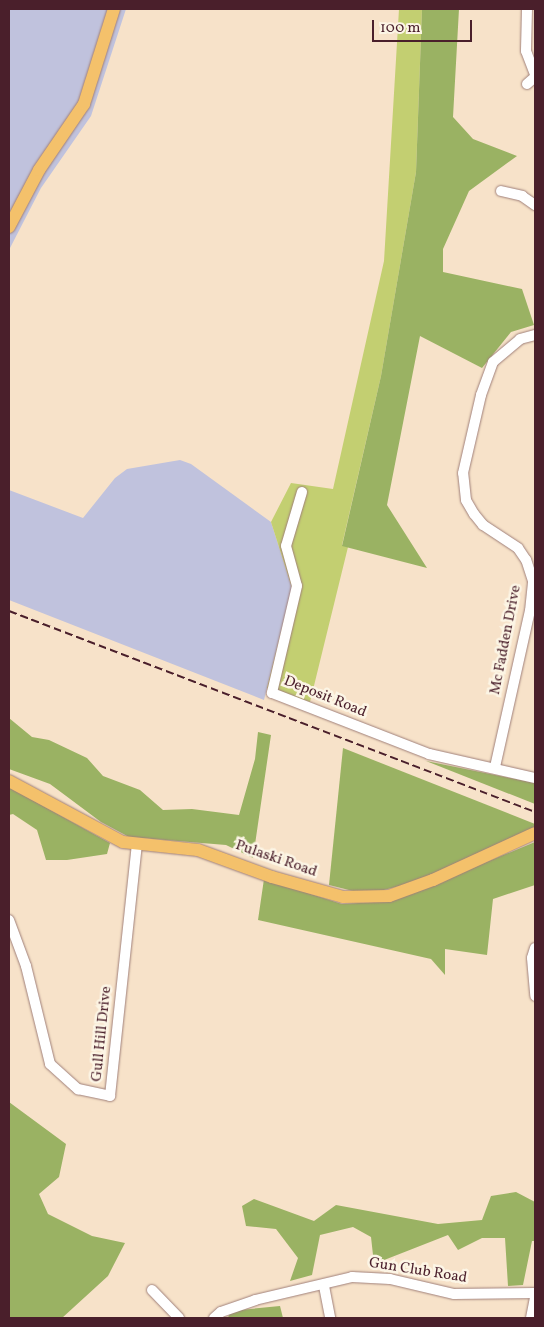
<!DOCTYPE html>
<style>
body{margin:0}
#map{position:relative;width:544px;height:1327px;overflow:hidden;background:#f7e2c9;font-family:Vollkorn,serif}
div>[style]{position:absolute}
.industrial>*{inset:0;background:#c0c2dd}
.green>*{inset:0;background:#c3cf71}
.forest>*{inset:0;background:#9ab263}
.roads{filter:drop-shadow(0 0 1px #a0807a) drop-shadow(0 0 1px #a0807a)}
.minor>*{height:10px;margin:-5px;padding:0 5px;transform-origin:5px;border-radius:5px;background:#fff}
.major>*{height:12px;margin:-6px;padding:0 6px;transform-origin:6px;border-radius:6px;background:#f4c16b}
.rail>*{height:2px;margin-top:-1px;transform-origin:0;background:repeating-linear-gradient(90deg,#4a1f2b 0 8px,transparent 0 12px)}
span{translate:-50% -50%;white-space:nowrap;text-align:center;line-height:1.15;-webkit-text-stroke:5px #fcf5e5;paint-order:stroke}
.street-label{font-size:15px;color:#4a1f2b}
.frame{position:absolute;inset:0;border:10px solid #4a1f2b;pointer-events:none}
.scale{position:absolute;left:372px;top:20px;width:100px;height:22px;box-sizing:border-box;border:2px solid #4a1f2b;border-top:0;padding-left:6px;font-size:15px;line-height:18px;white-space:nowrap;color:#4a1f2b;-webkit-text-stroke:4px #fcf5e5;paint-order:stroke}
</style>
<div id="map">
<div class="industrial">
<i style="clip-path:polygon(9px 9px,126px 9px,91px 116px,41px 188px,9px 250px)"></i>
<i style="clip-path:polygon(180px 460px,191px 464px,271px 522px,292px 588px,264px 700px,9px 600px,9px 490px,83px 518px,115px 478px,127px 469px)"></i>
</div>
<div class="green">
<i style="clip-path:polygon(399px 9px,422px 9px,416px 172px,381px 376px,342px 545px,348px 547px,310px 702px,267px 688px,292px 588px,271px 522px,291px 483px,333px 489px,384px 261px)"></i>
</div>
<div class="forest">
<i style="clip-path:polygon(422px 9px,459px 9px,453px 117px,473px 139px,517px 156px,469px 191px,443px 249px,443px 272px,522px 289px,534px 325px,511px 332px,482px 368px,420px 336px,387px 505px,427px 568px,342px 546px,381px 376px,416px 172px)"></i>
<i style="clip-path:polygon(9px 718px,32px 737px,49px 740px,87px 758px,103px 776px,140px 790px,163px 810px,192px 809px,239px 815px,255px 759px,258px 732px,271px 735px,253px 858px,226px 845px,129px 837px,101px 822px,50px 784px,9px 769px)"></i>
<i style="clip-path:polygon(343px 748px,535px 824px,535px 827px,415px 882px,380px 891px,357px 892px,329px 885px)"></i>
<i style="clip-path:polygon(426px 761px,535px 783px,535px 804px)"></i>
<i style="clip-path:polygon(9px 787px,110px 843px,107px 854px,67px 860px,46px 860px,37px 830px,13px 814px,9px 815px)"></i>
<i style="clip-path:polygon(535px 842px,535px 885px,493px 899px,487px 955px,445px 949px,445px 975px,431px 959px,258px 920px,264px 879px,342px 904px,392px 901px)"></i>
<i style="clip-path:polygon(9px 1102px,66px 1144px,59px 1177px,39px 1194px,48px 1214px,92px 1236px,125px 1243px,108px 1276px,62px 1318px,9px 1318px)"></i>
<i style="clip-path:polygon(516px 1192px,535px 1202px,535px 1241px,532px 1241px,523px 1285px,508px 1286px,505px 1238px,482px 1238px,458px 1250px,448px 1235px,374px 1264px,371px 1237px,353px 1227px,320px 1235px,312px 1275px,290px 1281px,298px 1258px,276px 1229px,246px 1226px,242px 1206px,254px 1199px,314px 1221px,336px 1205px,438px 1224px,482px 1220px,491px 1196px)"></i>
<i style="clip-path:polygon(280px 1306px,283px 1318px,228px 1318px,230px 1311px)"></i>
</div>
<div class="roads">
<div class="minor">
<i style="left:527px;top:9px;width:42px;rotate:91.4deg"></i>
<i style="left:526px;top:51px;width:26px;rotate:69deg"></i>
<i style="left:527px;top:84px;width:11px;rotate:-41deg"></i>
<i style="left:501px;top:191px;width:22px;rotate:13deg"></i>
<i style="left:522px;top:196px;width:16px;rotate:35deg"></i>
<i style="left:302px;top:492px;width:56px;rotate:106.5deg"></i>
<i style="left:286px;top:546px;width:41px;rotate:74.6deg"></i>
<i style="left:297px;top:586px;width:110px;rotate:103.2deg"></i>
<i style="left:272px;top:693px;width:168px;rotate:21.2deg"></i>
<i style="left:429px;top:754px;width:109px;rotate:12.8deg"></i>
<i style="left:495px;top:767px;width:160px;rotate:-77.4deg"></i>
<i style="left:530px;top:611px;width:30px;rotate:-84deg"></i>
<i style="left:533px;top:581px;width:22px;rotate:-108deg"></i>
<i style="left:526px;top:560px;width:14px;rotate:-124deg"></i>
<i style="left:518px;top:548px;width:42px;rotate:-146.7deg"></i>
<i style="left:483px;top:525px;width:14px;rotate:-129deg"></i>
<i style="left:474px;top:514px;width:16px;rotate:-120deg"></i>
<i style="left:466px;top:500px;width:27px;rotate:-96deg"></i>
<i style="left:463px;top:473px;width:80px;rotate:-77deg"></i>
<i style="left:481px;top:395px;width:35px;rotate:-70deg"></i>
<i style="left:493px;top:362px;width:35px;rotate:-40deg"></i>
<i style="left:520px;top:339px;width:16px;rotate:-15deg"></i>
<i style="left:9px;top:920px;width:49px;rotate:69.7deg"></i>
<i style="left:26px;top:966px;width:101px;rotate:76.2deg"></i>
<i style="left:50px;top:1064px;width:38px;rotate:42deg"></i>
<i style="left:78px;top:1089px;width:33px;rotate:12deg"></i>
<i style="left:110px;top:1096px;width:252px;rotate:-83.9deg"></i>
<i style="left:535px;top:948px;width:10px;rotate:107deg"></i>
<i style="left:532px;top:958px;width:38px;rotate:85deg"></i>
<i style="left:324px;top:1286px;width:33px;rotate:79deg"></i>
<i style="left:152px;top:1290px;width:39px;rotate:46deg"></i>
<i style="left:214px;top:1318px;width:9px;rotate:-41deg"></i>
<i style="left:221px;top:1312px;width:36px;rotate:-19deg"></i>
<i style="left:255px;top:1300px;width:100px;rotate:-13.3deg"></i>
<i style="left:352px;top:1277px;width:38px;rotate:3deg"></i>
<i style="left:390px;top:1279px;width:66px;rotate:13.2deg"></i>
<i style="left:454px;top:1294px;width:81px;rotate:-0.7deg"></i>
<i style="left:531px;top:1318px;width:20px;rotate:-79deg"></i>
</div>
<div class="major">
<i style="left:9px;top:227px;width:64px;rotate:-62.2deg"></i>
<i style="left:39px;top:170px;width:80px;rotate:-55.7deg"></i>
<i style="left:84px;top:104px;width:100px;rotate:-72.5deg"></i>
<i style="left:9px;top:781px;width:129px;rotate:28.2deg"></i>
<i style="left:123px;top:842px;width:75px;rotate:6.1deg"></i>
<i style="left:198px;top:850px;width:79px;rotate:20deg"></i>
<i style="left:272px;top:877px;width:74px;rotate:15.7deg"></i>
<i style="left:343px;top:897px;width:46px;rotate:-1.2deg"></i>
<i style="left:389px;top:896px;width:47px;rotate:-20deg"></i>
<i style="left:433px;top:880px;width:112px;rotate:-24.7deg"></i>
</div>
</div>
<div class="rail">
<i style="left:9px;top:611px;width:563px;rotate:20.91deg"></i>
</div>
<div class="street-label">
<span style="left:506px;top:640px;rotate:-79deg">Mc Fadden Drive</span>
<span style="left:325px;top:697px;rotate:22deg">Deposit Road</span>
<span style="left:276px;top:859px;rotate:19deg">Pulaski Road</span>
<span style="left:102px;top:1034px;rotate:-84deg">Gull Hill Drive</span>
<span style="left:418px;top:1271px;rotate:9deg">Gun Club Road</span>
</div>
<div class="frame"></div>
<div class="scale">100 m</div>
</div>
